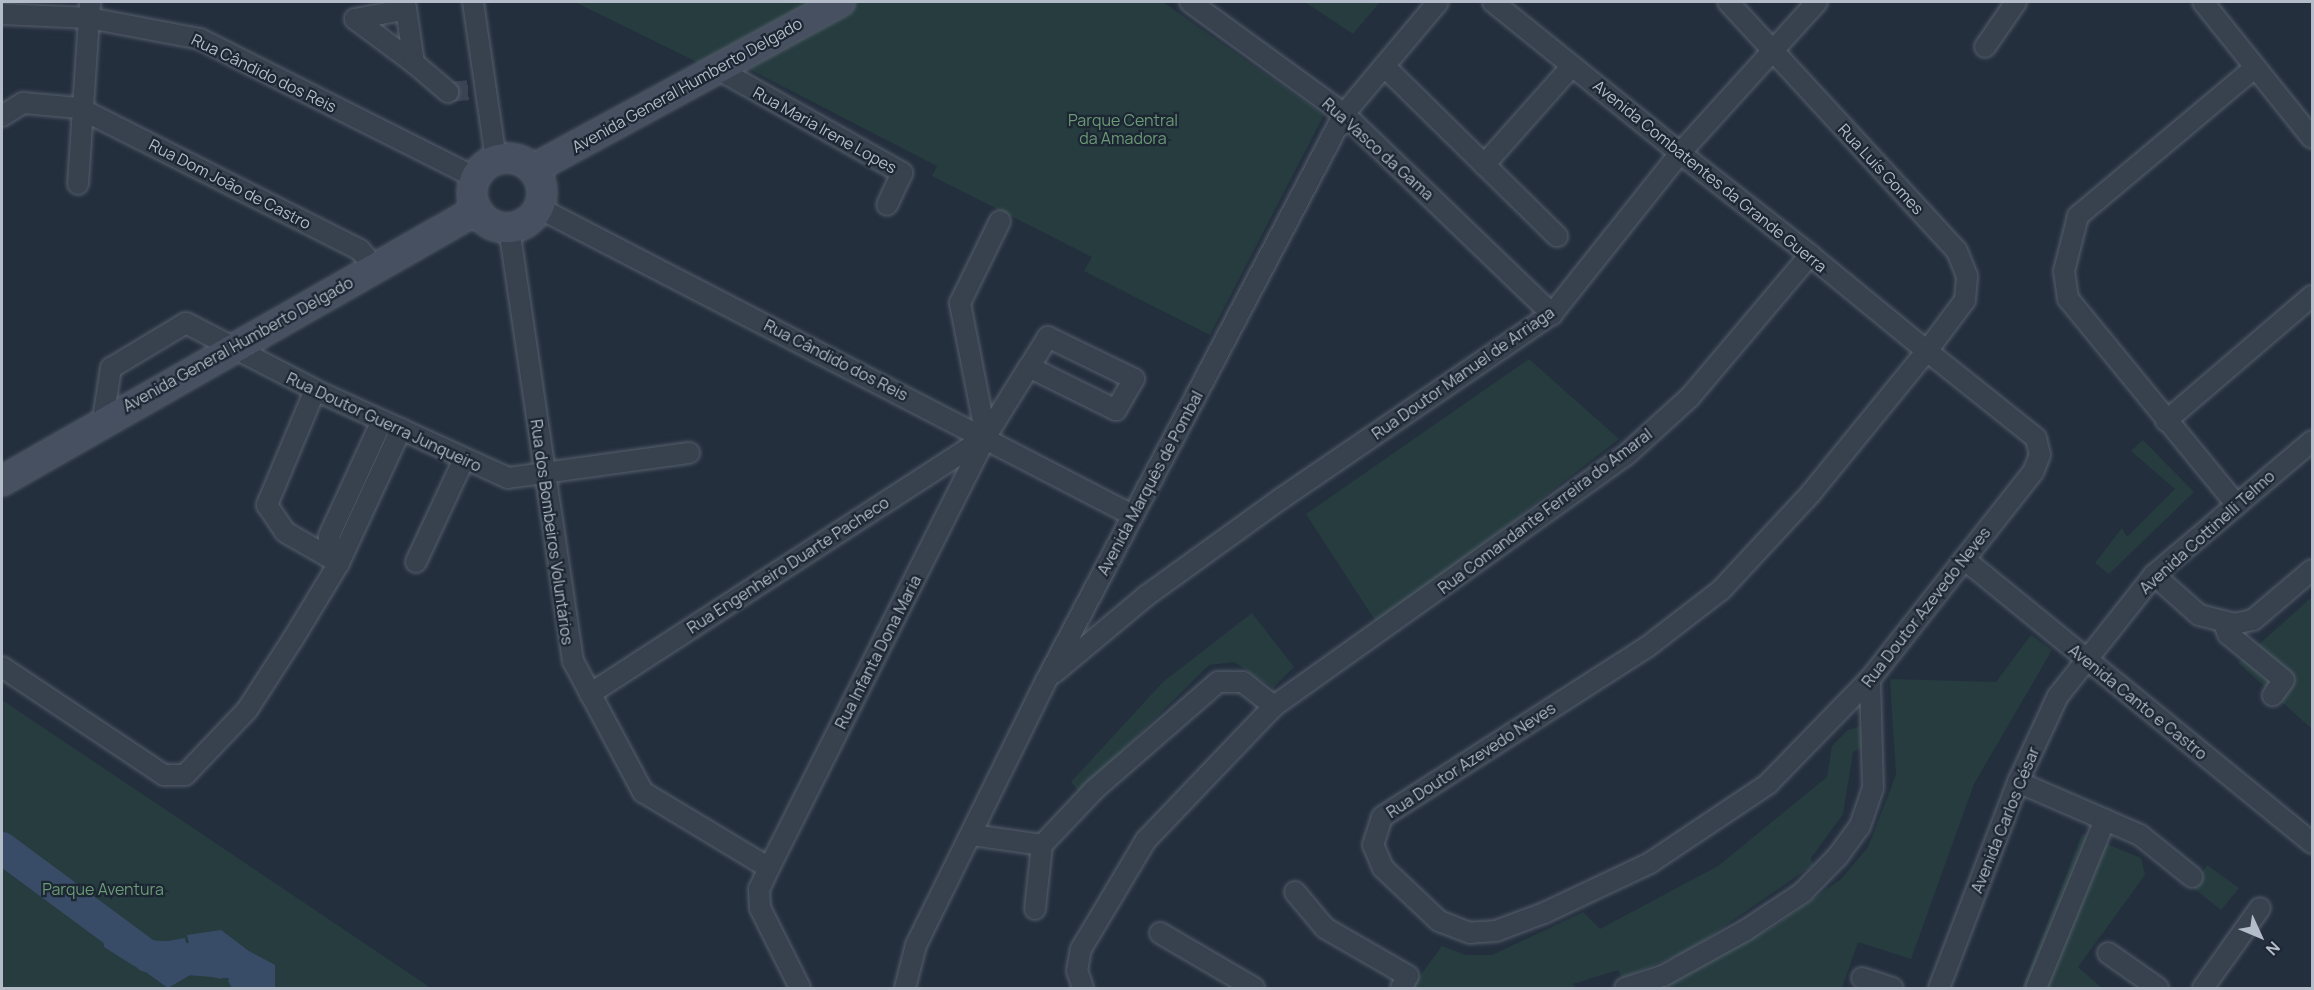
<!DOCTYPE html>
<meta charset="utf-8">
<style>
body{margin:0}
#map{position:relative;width:2314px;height:990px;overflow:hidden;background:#242f3e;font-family:Manrope,sans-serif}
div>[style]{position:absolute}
.green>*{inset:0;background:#263c3f}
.water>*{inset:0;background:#394c67}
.river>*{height:32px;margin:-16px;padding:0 16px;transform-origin:16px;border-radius:16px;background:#394c67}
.street-tunnel>*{height:20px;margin-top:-10px;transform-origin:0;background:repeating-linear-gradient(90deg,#3a4453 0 20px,transparent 0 30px)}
.roads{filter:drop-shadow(0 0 2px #565f6c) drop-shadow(0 0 2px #565f6c)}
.street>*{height:20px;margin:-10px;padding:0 10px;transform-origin:10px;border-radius:10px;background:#38414e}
.secondary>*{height:28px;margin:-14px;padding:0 14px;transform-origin:14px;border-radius:14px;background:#465061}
.secondary>.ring{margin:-14px;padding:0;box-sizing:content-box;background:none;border:28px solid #465061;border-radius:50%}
span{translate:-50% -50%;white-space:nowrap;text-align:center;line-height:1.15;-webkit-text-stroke:4.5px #1d2633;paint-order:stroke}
.street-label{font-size:16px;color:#b4bcc9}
.park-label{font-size:16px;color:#6b9a76}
.frame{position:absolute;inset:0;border:3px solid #b4bcc9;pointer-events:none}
.north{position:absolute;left:2230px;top:906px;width:60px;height:60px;-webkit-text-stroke:4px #1d2633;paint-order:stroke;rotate:134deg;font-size:16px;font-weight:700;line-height:24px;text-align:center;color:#b4bcc9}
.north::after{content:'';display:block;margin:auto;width:21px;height:27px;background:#b4bcc9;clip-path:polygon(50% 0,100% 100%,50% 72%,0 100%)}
</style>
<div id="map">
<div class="green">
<i style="clip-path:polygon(575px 2px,1163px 2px,1324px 115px,1210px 335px,1084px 271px,1092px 257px,932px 176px,937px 166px,722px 55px,705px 66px)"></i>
<i style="clip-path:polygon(1305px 2px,1380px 2px,1353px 34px)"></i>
<i style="clip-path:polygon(1529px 359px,1619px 439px,1378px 625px,1306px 514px)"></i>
<i style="clip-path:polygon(2143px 440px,2194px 492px,2109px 574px,2095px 563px,2122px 528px,2127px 537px,2175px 489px,2131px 451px)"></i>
<i style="clip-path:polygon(2312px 597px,2312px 729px,2238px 663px)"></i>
<i style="clip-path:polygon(1252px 613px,1294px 667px,1273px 688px,1234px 662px,1209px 665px,1080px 793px,1071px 782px,1163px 682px)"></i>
<i style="clip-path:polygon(2031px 635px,2052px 650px,1974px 784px,1911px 959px,1858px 942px,1842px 988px,1658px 988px,1775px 926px,1841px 879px,1868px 847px,1896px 775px,1890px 679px,1996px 682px)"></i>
<i style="clip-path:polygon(2px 700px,196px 830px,431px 988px,2px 988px)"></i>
<i style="clip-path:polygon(1862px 726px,1863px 747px,1853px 752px,1843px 814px,1811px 858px,1813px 865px,1690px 950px,1622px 978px,1618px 970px,1573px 984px,1576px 988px,1411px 988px,1442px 946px,1465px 955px,1492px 955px,1583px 912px,1600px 929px,1718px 866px,1827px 777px,1832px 746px,1848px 730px)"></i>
<i style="clip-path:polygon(2082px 834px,2141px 858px,2145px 875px,2078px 967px,2102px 988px,2022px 988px)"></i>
<i style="clip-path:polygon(2207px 865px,2239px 888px,2221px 910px,2192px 887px)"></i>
</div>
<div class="water">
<i style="clip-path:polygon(115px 923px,151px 941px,134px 966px,104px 947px,103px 937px)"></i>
<i style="clip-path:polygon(221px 930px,245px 948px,221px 979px,196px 973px,187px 935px)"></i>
<i style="clip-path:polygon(185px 938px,192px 974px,168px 988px,140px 968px,157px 943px)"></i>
<i style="clip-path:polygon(249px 951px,275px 965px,275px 988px,232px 988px,228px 981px)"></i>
</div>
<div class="river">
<i style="left:2px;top:848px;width:182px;rotate:36.5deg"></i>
<i style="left:148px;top:956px;width:90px;rotate:4.4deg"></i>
<i style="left:238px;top:963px;width:29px;rotate:59deg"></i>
</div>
<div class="street-tunnel">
<i style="left:448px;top:92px;width:24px;rotate:-5deg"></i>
</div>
<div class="roads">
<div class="street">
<i style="left:473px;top:2px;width:160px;rotate:81.7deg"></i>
<i style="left:1190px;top:2px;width:190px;rotate:36deg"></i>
<i style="left:1344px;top:114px;width:289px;rotate:43.9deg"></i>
<i style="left:1493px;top:2px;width:240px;rotate:38.9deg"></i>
<i style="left:1680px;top:153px;width:165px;rotate:38.1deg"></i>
<i style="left:1810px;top:255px;width:151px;rotate:39.4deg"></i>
<i style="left:1927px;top:351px;width:139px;rotate:38.6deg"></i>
<i style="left:2036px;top:438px;width:17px;rotate:77deg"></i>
<i style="left:2040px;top:455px;width:18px;rotate:112deg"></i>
<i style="left:2033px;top:472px;width:263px;rotate:128.2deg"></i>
<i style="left:1870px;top:679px;width:146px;rotate:134.2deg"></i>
<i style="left:1768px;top:784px;width:142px;rotate:146.2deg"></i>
<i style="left:1650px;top:863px;width:117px;rotate:154.7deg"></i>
<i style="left:1544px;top:913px;width:51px;rotate:159.4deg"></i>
<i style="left:1496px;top:931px;width:26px;rotate:176deg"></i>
<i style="left:1470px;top:933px;width:33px;rotate:-159deg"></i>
<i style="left:1439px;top:921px;width:77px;rotate:-136.6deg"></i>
<i style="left:1383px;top:868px;width:25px;rotate:-113deg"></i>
<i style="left:1373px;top:845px;width:29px;rotate:-72deg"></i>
<i style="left:1382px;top:817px;width:315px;rotate:-32.7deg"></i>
<i style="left:1647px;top:647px;width:93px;rotate:-37.6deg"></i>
<i style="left:1721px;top:590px;width:132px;rotate:-47.1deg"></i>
<i style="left:1811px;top:493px;width:183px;rotate:-50.8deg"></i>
<i style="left:1927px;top:351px;width:64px;rotate:-53.3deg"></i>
<i style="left:1965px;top:300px;width:24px;rotate:-85deg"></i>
<i style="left:1967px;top:276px;width:27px;rotate:-112deg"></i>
<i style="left:1957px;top:251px;width:338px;rotate:-132.6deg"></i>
<i style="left:2203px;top:2px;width:174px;rotate:51.3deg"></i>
<i style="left:403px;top:10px;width:49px;rotate:169.4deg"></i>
<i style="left:355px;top:19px;width:74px;rotate:36.7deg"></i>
<i style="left:414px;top:63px;width:62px;rotate:-98.4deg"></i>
<i style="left:2px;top:14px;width:87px;rotate:2.6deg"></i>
<i style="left:89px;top:18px;width:113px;rotate:10.7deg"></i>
<i style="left:200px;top:39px;width:309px;rotate:26.7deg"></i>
<i style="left:1985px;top:47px;width:55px;rotate:-55.4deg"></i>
<i style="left:414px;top:63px;width:45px;rotate:40.5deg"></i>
<i style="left:1384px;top:66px;width:243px;rotate:44.5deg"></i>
<i style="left:716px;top:68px;width:214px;rotate:29.4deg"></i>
<i style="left:902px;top:173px;width:35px;rotate:115deg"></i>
<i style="left:2px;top:116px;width:25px;rotate:-32deg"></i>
<i style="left:23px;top:103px;width:56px;rotate:5.1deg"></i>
<i style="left:79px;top:108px;width:315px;rotate:26.8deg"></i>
<i style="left:360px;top:250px;width:23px;rotate:50deg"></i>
<i style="left:1484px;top:165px;width:132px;rotate:-48.4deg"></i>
<i style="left:78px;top:184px;width:182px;rotate:-86.2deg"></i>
<i style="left:539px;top:208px;width:668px;rotate:27.37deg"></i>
<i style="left:509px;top:228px;width:438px;rotate:81.6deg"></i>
<i style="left:573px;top:661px;width:149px;rotate:61.9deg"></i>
<i style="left:643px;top:792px;width:147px;rotate:31.1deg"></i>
<i style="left:769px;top:868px;width:23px;rotate:115deg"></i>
<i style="left:759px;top:889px;width:19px;rotate:87deg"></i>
<i style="left:760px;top:908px;width:89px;rotate:63.4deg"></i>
<i style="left:315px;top:390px;width:125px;rotate:112.7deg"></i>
<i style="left:267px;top:505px;width:32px;rotate:56deg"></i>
<i style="left:285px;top:532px;width:62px;rotate:29.9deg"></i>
<i style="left:103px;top:419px;width:52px;rotate:-81.1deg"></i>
<i style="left:111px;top:368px;width:87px;rotate:-31deg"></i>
<i style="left:186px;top:323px;width:145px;rotate:27.4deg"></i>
<i style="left:315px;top:390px;width:212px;rotate:24.5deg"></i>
<i style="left:508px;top:478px;width:183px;rotate:-7.9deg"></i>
<i style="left:2166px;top:421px;width:192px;rotate:-40.6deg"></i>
<i style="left:986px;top:436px;width:136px;rotate:-101.1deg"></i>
<i style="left:960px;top:303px;width:91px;rotate:-64deg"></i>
<i style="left:2236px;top:504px;width:265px;rotate:-129.3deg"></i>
<i style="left:2068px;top:299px;width:28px;rotate:-98deg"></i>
<i style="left:2064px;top:271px;width:57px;rotate:-75.7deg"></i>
<i style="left:2078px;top:216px;width:229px;rotate:-40deg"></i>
<i style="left:1964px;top:559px;width:449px;rotate:39.2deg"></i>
<i style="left:416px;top:562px;width:114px;rotate:-65deg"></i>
<i style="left:339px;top:563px;width:18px;rotate:-124deg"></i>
<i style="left:329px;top:548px;width:12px;rotate:-90deg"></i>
<i style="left:329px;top:536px;width:127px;rotate:-65.3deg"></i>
<i style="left:2154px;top:575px;width:60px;rotate:41.6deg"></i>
<i style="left:2199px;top:615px;width:36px;rotate:14deg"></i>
<i style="left:2234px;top:624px;width:19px;rotate:-12deg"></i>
<i style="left:2253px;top:620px;width:77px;rotate:-40.3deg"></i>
<i style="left:2224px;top:623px;width:12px;rotate:70deg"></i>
<i style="left:2228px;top:634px;width:72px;rotate:39.4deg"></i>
<i style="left:2284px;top:680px;width:19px;rotate:126deg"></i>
<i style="left:2px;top:667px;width:195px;rotate:33.7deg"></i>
<i style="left:164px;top:775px;width:21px"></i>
<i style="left:185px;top:775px;width:90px;rotate:-46.4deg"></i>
<i style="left:247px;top:710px;width:85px;rotate:-57.1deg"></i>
<i style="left:293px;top:639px;width:89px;rotate:-58.8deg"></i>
<i style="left:339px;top:563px;width:148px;rotate:-65.2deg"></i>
<i style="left:1054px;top:673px;width:120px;rotate:-39.9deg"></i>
<i style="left:1146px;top:596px;width:168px;rotate:-35.8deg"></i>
<i style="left:1282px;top:498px;width:327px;rotate:-34.3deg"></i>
<i style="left:1552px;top:314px;width:206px;rotate:-51.5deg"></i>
<i style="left:1680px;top:153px;width:204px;rotate:-47.8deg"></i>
<i style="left:590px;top:694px;width:470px;rotate:-33deg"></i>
<i style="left:2018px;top:782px;width:133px;rotate:23.5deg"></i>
<i style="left:2140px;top:835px;width:67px;rotate:38.9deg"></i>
<i style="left:972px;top:835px;width:71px;rotate:8.1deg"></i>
<i style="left:1042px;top:845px;width:77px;rotate:-46.6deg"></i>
<i style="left:1095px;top:789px;width:163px;rotate:-41deg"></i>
<i style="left:1218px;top:682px;width:25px"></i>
<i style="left:1243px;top:682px;width:39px;rotate:38deg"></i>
<i style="left:769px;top:868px;width:483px;rotate:-63.3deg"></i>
<i style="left:986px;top:436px;width:81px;rotate:-58.1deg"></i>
<i style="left:1029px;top:367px;width:97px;rotate:26.3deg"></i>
<i style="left:1116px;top:410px;width:36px;rotate:-60deg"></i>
<i style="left:1134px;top:379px;width:96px;rotate:-154deg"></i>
<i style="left:1048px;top:337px;width:36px;rotate:122deg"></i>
<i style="left:1295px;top:892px;width:47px;rotate:50.2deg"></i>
<i style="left:1325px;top:928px;width:96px;rotate:30deg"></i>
<i style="left:1408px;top:976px;width:14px;rotate:120deg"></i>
<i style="left:1035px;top:909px;width:64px;rotate:-83.8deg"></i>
<i style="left:1160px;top:933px;width:109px;rotate:30.3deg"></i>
<i style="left:2108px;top:953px;width:61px;rotate:35deg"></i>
<i style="left:1862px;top:978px;width:32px;rotate:18deg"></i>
<i style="left:905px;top:988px;width:44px;rotate:-75.7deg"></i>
<i style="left:916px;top:945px;width:297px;rotate:-63.8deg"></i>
<i style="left:1047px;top:679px;width:638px;rotate:-62.27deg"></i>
<i style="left:1344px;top:114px;width:146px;rotate:-50deg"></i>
<i style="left:1083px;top:988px;width:18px;rotate:-109deg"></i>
<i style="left:1077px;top:971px;width:22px;rotate:-80deg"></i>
<i style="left:1081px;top:949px;width:127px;rotate:-59.2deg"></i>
<i style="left:1146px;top:840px;width:185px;rotate:-46.3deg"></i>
<i style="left:1274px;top:706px;width:432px;rotate:-35.5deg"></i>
<i style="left:1626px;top:455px;width:86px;rotate:-42.2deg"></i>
<i style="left:1690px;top:397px;width:186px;rotate:-49.8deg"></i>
<i style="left:1625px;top:988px;width:40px;rotate:-18deg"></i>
<i style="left:1663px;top:976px;width:95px;rotate:-29deg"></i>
<i style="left:1746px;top:930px;width:67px;rotate:-33.5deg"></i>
<i style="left:1802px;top:893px;width:52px;rotate:-45.8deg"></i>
<i style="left:1838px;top:856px;width:37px;rotate:-54deg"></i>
<i style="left:1860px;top:826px;width:40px;rotate:-71.1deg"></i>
<i style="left:1873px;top:788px;width:109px;rotate:-91.6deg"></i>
<i style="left:1939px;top:988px;width:221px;rotate:-69deg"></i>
<i style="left:2018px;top:782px;width:95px;rotate:-65.1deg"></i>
<i style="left:2058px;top:696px;width:154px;rotate:-51.6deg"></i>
<i style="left:2154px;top:575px;width:207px;rotate:-40.3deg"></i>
<i style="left:2036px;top:988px;width:182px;rotate:-67.7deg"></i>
<i style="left:2203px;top:988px;width:98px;rotate:-54.5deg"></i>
</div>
<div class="secondary">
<i class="ring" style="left:472px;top:158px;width:42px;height:42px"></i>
<i style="left:533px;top:169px;width:350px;rotate:-28.5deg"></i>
<i style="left:2px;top:481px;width:547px;rotate:-29.71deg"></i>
</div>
</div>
<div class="street-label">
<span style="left:264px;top:73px;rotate:26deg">Rua Cândido dos Reis</span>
<span style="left:687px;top:85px;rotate:-29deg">Avenida General Humberto Delgado</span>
<span style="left:825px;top:130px;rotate:29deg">Rua Maria Irene Lopes</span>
<span style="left:1378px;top:149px;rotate:42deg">Rua Vasco da Gama</span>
<span style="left:1881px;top:169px;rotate:47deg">Rua Luís Gomes</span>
<span style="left:1710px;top:176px;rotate:39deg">Avenida Combatentes da Grande Guerra</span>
<span style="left:230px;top:184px;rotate:27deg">Rua Dom João de Castro</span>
<span style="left:238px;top:344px;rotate:-29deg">Avenida General Humberto Delgado</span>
<span style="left:836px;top:360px;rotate:27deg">Rua Cândido dos Reis</span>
<span style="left:1463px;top:373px;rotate:-35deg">Rua Doutor Manuel de Arriaga</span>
<span style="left:384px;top:422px;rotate:25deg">Rua Doutor Guerra Junqueiro</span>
<span style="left:1150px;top:483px;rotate:-62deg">Avenida Marquês de Pombal</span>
<span style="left:1545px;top:511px;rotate:-37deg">Rua Comandante Ferreira do Amaral</span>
<span style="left:552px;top:532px;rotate:82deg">Rua dos Bombeiros Voluntários</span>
<span style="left:2207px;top:532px;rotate:-42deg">Avenida Cottinelli Telmo</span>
<span style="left:788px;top:565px;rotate:-33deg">Rua Engenheiro Duarte Pacheco</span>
<span style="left:1926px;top:607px;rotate:-52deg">Rua Doutor Azevedo Neves</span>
<span style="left:878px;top:652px;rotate:-63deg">Rua Infanta Dona Maria</span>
<span style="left:2138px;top:702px;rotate:39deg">Avenida Canto e Castro</span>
<span style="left:1471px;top:760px;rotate:-33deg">Rua Doutor Azevedo Neves</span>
<span style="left:2005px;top:820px;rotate:-68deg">Avenida Carlos César</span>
</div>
<div class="park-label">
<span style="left:1123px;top:129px">Parque Central<br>da Amadora</span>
<span style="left:103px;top:889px">Parque Aventura</span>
</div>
<div class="frame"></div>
<div class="north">N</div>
</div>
